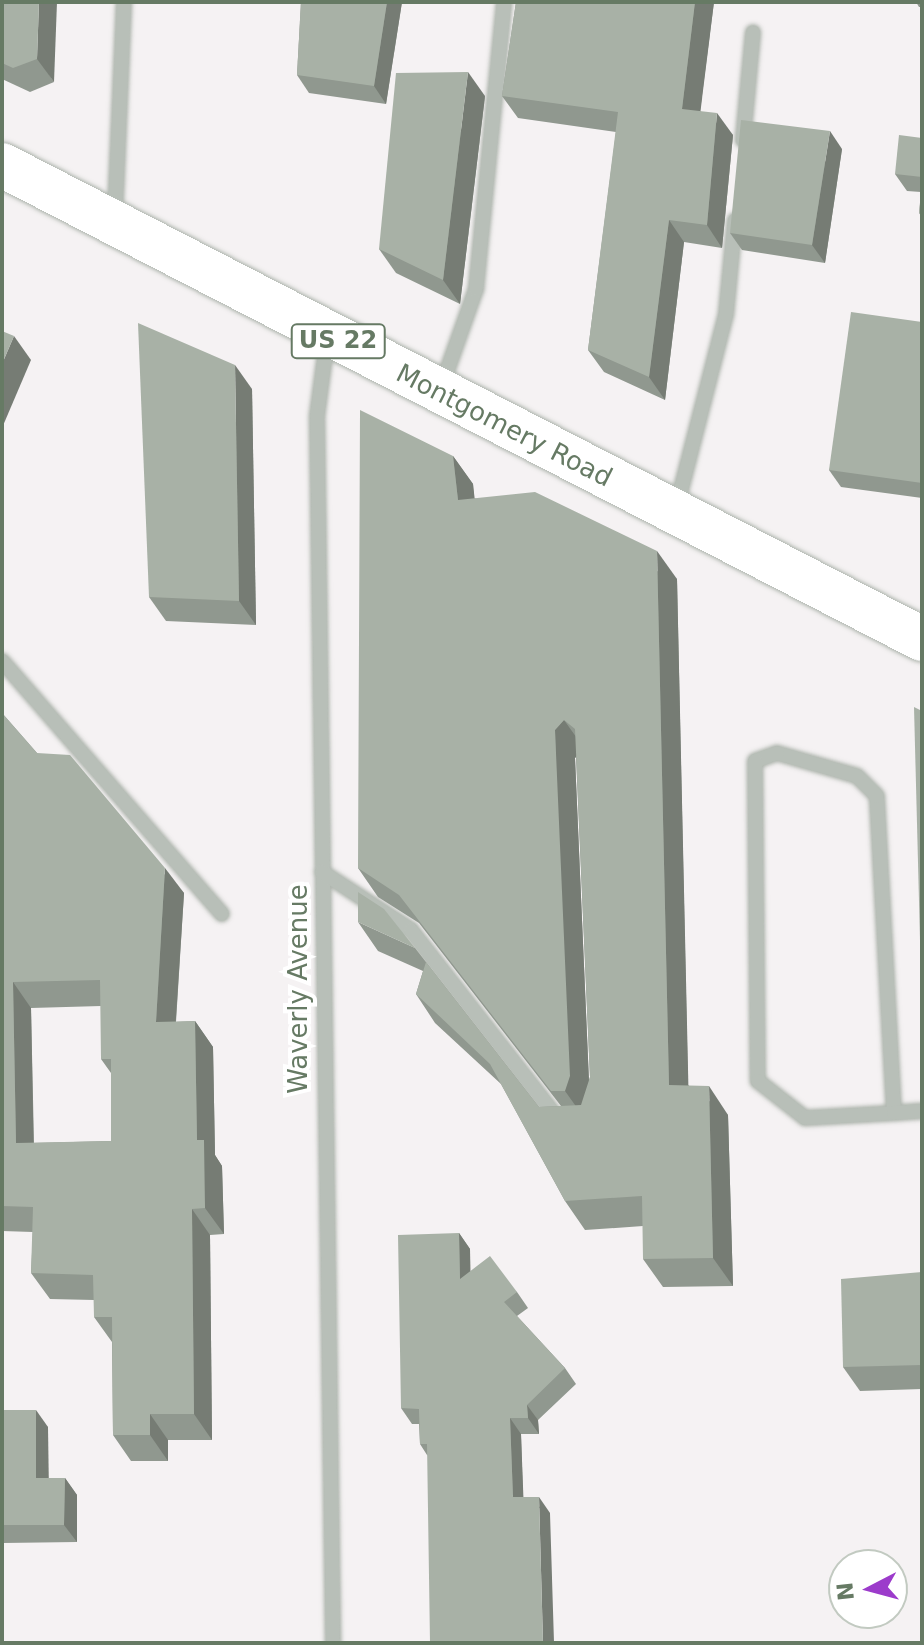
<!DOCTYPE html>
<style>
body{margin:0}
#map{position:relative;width:924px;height:1645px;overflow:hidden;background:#f5f2f3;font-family:"DejaVu Sans",sans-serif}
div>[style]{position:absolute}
.roads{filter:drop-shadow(0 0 2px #adb4ac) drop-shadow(0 0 2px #adb4ac)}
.minor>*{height:14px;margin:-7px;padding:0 7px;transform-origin:7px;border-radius:7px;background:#b8bfb8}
.major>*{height:44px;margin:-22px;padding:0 22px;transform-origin:22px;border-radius:22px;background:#fff}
.wall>*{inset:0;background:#90988f}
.shaded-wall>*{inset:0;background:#767c74}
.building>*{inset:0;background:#a8b1a6}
span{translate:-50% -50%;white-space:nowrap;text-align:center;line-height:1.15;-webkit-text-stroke:8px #fff;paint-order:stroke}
.shield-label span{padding:2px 6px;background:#fff;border:2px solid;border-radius:6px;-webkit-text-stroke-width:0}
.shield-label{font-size:24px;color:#667a64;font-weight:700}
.street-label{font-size:26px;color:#667a64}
.frame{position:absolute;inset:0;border:4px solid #667a64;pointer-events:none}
.north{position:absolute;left:828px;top:1549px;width:80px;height:80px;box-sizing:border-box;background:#fff;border:2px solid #c2cac1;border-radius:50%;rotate:264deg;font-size:22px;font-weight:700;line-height:32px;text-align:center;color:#667a64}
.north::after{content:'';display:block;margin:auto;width:28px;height:36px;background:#9c3bcb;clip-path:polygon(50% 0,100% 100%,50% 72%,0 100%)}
</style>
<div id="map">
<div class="roads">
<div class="minor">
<i style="left:743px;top:140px;width:108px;rotate:-84.7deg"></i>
<i style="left:115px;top:216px;width:214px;rotate:-87.6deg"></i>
<i style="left:327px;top:340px;width:77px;rotate:97.5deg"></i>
<i style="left:317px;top:416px;width:1227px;rotate:89.25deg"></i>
<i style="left:442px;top:385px;width:102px;rotate:-70.5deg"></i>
<i style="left:476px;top:289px;width:288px;rotate:-84.4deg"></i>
<i style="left:676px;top:509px;width:201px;rotate:-75.6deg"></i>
<i style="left:726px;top:314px;width:94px;rotate:-84.5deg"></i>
<i style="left:2px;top:661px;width:335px;rotate:49deg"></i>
<i style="left:322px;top:872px;width:106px;rotate:33.1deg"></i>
<i style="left:411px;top:930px;width:241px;rotate:52.1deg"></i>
<i style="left:894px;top:1113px;width:317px;rotate:-93.1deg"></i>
<i style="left:877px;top:796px;width:28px;rotate:-135deg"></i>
<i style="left:857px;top:776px;width:83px;rotate:-164deg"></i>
<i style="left:777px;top:753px;width:23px;rotate:160deg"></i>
<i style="left:755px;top:761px;width:320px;rotate:89.5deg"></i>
<i style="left:758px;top:1081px;width:60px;rotate:38.2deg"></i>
<i style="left:805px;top:1118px;width:89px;rotate:-3.2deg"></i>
<i style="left:894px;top:1113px;width:28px;rotate:-4deg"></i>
</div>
<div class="major">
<i style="left:2px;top:165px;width:1035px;rotate:27.26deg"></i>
</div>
</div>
<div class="wall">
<i style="clip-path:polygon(2px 2px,54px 82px,30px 92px,2px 79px)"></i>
<i style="clip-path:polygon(301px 2px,402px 2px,386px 104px,309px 93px,297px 75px)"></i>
<i style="clip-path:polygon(516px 2px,714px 2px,700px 111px,733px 135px,722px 248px,684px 242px,665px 400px,604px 372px,588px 350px,616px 132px,518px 118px,502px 96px)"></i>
<i style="clip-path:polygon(916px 2px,922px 2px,922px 7px,919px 7px)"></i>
<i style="clip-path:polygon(485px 96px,460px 304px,396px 273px,379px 249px)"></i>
<i style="clip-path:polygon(922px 138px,922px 217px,919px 213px,921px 192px,907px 191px,895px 174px)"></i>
<i style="clip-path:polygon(842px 149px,825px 263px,742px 250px,730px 233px)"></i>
<i style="clip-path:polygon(922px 322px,922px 498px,841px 487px,829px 470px)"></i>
<i style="clip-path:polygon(252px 389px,256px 625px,166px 621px,149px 597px)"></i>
<i style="clip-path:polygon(evenodd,453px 456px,473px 484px,474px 498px,677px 579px,688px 1085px,728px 1115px,733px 1286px,663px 1287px,643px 1259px,643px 1226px,585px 1230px,565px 1201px,501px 1084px,435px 1023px,416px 994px,423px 971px,378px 951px,358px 922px,415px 948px,539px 1107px,561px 1106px,419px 923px,378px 897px,358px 868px,453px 456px,576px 757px,590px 1077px,589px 1081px,575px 758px,576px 757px)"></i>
<i style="clip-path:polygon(evenodd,2px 713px,37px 753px,184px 893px,176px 1022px,195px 1021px,213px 1047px,215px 1155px,222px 1166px,224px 1234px,210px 1235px,212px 1440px,168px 1440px,168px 1461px,131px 1461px,113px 1435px,112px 1342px,94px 1317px,94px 1300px,50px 1299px,31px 1273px,33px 1232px,2px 1231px,2px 713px,101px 1006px,101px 1059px,111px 1073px,111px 1141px,34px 1143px,31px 1008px,101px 1006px)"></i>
<i style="clip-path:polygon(459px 1233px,470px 1249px,470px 1271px,517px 1292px,528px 1308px,517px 1316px,565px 1368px,576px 1384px,538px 1420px,539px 1434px,521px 1434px,523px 1497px,550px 1513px,427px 1455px,420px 1444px,419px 1424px,412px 1424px,401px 1408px)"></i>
<i style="clip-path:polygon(922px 1272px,922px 1389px,860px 1391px,843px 1367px)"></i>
<i style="clip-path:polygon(2px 1410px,48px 1427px,48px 1478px,65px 1478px,77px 1495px,77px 1542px,3px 1543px,2px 1541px)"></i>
</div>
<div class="shaded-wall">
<i style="clip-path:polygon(39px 2px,57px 2px,54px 82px,37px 59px)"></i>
<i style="clip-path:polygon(387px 2px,402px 2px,386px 104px,374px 86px)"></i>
<i style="clip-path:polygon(695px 2px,714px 2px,698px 131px,682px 109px)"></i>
<i style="clip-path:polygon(468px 72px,485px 96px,460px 304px,443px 280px)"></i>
<i style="clip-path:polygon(717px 113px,733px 135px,722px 248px,707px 225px)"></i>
<i style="clip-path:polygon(830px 131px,842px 149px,825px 263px,812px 245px)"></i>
<i style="clip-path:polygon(669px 220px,684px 242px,665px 400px,649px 377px)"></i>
<i style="clip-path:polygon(14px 336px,31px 360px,2px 428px,2px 364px)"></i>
<i style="clip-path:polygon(235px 365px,252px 389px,256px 625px,239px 601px)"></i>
<i style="clip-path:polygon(453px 456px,473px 484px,478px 528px,458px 500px)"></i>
<i style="clip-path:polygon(657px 551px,677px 579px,689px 1113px,669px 1085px)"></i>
<i style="clip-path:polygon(564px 720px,584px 748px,575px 758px,590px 1105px,585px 1119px,565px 1091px,555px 730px)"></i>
<i style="clip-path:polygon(165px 868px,184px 893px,174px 1048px,156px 1022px)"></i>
<i style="clip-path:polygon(13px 982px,31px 1008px,34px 1169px,16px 1143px)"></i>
<i style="clip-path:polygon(195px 1021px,213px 1047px,215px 1155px,222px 1166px,224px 1234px,205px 1208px,197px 1140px)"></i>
<i style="clip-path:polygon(709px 1086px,728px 1115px,733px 1286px,713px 1258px)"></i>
<i style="clip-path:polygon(192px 1209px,210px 1235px,212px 1440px,194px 1414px)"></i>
<i style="clip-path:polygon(459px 1233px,470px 1249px,471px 1295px,460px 1279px)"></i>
<i style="clip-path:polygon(527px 1405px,538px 1420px,539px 1434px,528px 1418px)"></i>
<i style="clip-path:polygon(36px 1410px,48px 1427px,49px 1495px,36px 1478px)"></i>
<i style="clip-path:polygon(150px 1414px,168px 1440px,168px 1461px,150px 1435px)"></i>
<i style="clip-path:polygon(510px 1418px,521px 1434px,524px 1513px,513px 1497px)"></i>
<i style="clip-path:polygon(65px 1478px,77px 1495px,77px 1542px,64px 1525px)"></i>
<i style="clip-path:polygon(539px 1497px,550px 1513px,554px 1643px,543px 1643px)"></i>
</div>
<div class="building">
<i style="clip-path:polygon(2px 2px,39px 2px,37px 59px,13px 68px,2px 63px)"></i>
<i style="clip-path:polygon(301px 2px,387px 2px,374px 86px,297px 75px)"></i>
<i style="clip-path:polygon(516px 2px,695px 2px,682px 109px,717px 113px,707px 225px,669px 220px,649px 377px,588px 350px,618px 112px,502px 96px)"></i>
<i style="clip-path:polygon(468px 72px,443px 280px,379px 249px,396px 73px)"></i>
<i style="clip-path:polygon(741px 120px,830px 131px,812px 245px,730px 233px)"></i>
<i style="clip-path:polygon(899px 135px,922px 138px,922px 177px,895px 174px)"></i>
<i style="clip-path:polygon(922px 187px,922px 213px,919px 213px)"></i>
<i style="clip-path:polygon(851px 312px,922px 322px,922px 483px,829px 470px)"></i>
<i style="clip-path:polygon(138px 323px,235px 365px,239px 601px,149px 597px)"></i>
<i style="clip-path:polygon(2px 331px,14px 336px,2px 364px)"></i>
<i style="clip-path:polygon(360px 410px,453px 456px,458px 500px,535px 492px,657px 551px,669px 1085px,709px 1086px,713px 1258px,643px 1259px,642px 1196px,565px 1201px,490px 1064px,416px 994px,426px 962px,539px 1107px,581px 1105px,590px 1077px,575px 729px,564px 720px,555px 730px,570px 1076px,565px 1091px,551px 1091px,399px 895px,358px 868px)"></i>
<i style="clip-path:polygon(914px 707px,922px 711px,922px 940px,920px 940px)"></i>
<i style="clip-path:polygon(evenodd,2px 713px,37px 753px,70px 755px,165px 868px,156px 1022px,195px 1021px,197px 1140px,204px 1140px,205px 1208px,192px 1209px,194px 1414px,150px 1414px,150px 1435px,113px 1435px,112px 1317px,94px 1317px,93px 1275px,31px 1273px,33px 1207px,2px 1206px,2px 713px,100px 980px,101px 1059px,111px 1059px,111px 1141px,16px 1143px,13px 982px,100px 980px)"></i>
<i style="clip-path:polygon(358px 892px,384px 909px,415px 948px,358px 922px)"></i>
<i style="clip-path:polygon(459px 1233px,460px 1279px,490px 1256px,517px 1292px,504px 1302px,565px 1368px,527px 1405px,528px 1418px,510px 1418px,513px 1497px,539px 1497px,543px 1643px,430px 1643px,427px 1444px,420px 1444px,419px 1409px,401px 1408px,398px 1235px)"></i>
<i style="clip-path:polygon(922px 1272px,922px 1365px,843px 1367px,841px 1279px)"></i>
<i style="clip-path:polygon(2px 1410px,36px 1410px,36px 1478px,65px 1478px,64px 1525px,2px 1525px)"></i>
</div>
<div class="shield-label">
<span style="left:338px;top:341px">US 22</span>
</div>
<div class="street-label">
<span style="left:504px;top:426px;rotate:27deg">Montgomery Road</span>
<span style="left:299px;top:989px;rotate:-90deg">Waverly Avenue</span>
</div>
<div class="frame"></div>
<div class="north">N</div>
</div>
